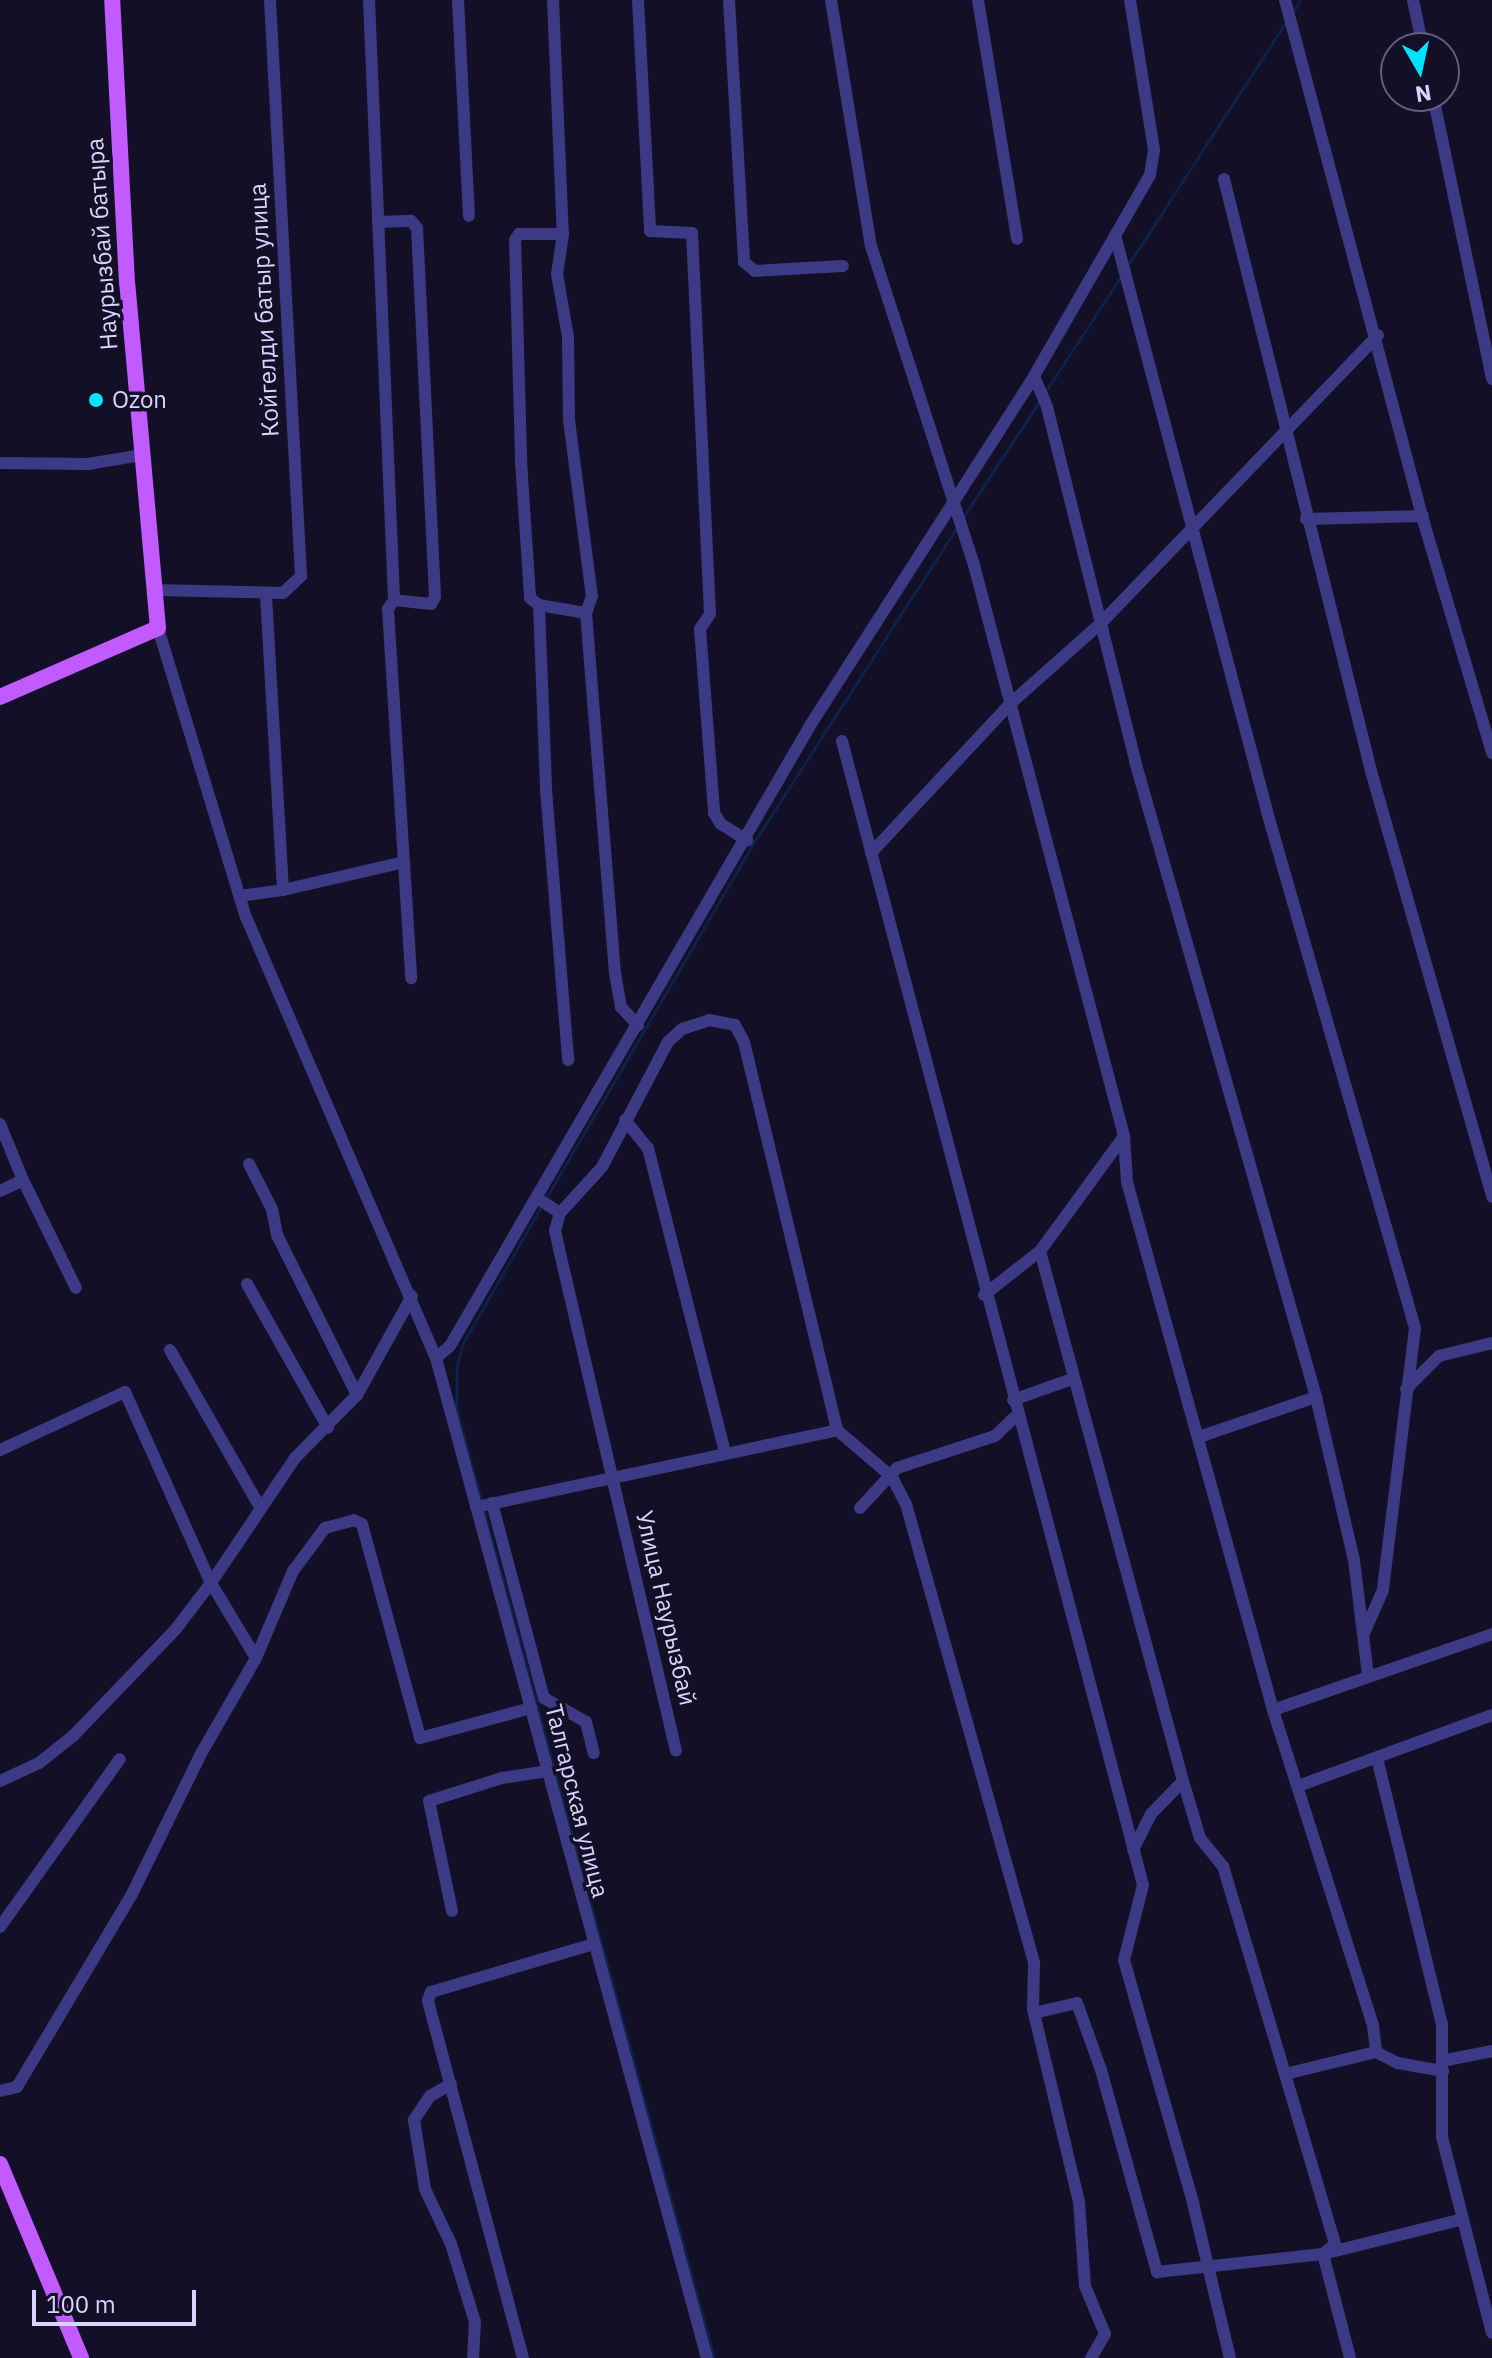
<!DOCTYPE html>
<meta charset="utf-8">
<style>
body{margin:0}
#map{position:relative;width:1492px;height:2358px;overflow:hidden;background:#130f26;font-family:"IBM Plex Sans",sans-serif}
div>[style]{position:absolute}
.stream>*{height:3px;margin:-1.5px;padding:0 1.5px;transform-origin:1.5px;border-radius:1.5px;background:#0c2248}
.minor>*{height:12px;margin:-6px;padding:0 6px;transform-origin:6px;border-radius:6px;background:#3d3a85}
.major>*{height:16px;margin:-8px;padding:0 8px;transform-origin:8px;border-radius:8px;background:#c25bff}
.dots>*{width:22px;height:22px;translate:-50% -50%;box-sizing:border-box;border:4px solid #130f26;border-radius:50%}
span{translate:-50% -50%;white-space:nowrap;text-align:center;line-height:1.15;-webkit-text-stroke:7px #130f26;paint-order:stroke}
.street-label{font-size:24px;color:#d9d4ff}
.poi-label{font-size:24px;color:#d9d4ff}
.left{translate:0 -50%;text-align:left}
.north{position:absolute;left:1380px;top:32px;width:80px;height:80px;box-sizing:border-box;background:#130f26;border:2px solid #625e7d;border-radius:50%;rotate:171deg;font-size:22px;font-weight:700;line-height:32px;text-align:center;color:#d9d4ff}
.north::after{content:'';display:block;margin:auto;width:28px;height:36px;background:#00e5ff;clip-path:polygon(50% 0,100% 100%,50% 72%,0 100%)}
.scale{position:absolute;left:32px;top:2290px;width:164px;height:36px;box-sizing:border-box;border:4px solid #d9d4ff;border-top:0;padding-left:10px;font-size:24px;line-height:28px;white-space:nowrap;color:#d9d4ff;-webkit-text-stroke:6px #130f26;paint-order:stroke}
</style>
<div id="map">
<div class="stream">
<i style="left:1292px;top:14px;width:16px;rotate:-60deg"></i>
<i style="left:1128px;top:265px;width:288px;rotate:-57deg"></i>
<i style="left:1045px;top:392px;width:140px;rotate:-56.7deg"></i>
<i style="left:964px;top:516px;width:140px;rotate:-56.7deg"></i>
<i style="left:546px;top:1198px;width:416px;rotate:-59.7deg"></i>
<i style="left:756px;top:839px;width:373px;rotate:-57.2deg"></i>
<i style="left:482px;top:1504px;width:100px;rotate:-105deg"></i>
<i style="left:456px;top:1407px;width:43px;rotate:-88.7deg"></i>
<i style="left:457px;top:1364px;width:22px;rotate:-74deg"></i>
<i style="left:463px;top:1343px;width:159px;rotate:-60.2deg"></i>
<i style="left:484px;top:1511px;width:878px;rotate:74.81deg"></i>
</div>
<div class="minor">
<i style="left:369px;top:0;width:601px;rotate:87.61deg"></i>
<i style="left:394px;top:600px;width:11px;rotate:124deg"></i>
<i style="left:388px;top:609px;width:370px;rotate:86.4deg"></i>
<i style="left:458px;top:0;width:216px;rotate:87.1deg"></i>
<i style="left:553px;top:0;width:234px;rotate:87.6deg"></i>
<i style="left:563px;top:234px;width:40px;rotate:98.5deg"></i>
<i style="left:557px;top:274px;width:64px;rotate:80.1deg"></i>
<i style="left:568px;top:337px;width:83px;rotate:89.3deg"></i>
<i style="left:569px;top:420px;width:177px;rotate:82.6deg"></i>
<i style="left:592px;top:596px;width:18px;rotate:109deg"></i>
<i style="left:586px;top:613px;width:361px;rotate:85.4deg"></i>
<i style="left:615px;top:973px;width:35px;rotate:80deg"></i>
<i style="left:621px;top:1007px;width:25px;rotate:47deg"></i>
<i style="left:638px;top:0;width:231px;rotate:87deg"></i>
<i style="left:650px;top:231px;width:42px;rotate:2.7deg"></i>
<i style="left:692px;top:233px;width:381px;rotate:87.3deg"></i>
<i style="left:710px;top:614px;width:18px;rotate:124deg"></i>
<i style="left:700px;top:629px;width:185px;rotate:85.6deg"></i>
<i style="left:714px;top:813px;width:13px;rotate:58deg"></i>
<i style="left:721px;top:824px;width:31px;rotate:32deg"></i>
<i style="left:729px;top:0;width:262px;rotate:86.7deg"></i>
<i style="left:744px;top:262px;width:14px;rotate:39deg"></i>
<i style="left:755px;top:271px;width:88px;rotate:-3.3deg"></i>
<i style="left:831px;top:0;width:249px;rotate:80.8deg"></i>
<i style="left:871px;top:246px;width:335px;rotate:72.1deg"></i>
<i style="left:974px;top:565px;width:590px;rotate:75.28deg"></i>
<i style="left:1124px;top:1136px;width:46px;rotate:86.3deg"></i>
<i style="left:1127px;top:1182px;width:548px;rotate:74.54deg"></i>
<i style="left:1273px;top:1710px;width:331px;rotate:72.4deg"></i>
<i style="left:1373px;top:2026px;width:26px;rotate:83deg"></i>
<i style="left:1376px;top:2052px;width:25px;rotate:27deg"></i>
<i style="left:1398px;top:2063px;width:46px;rotate:10.1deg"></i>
<i style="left:978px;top:0;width:242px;rotate:80.7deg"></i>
<i style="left:1285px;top:0;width:541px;rotate:75.12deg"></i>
<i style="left:1424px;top:523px;width:240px;rotate:73.5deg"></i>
<i style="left:1413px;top:0;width:49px;rotate:78.2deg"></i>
<i style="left:1433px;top:96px;width:289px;rotate:78.2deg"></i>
<i style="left:1224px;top:179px;width:610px;rotate:76.05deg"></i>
<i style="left:1371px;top:771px;width:443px;rotate:74.1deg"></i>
<i style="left:378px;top:222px;width:33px;rotate:-2deg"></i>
<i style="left:411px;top:221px;width:9px;rotate:49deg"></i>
<i style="left:417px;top:228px;width:369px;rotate:87.2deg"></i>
<i style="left:435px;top:597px;width:8px;rotate:120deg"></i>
<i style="left:431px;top:604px;width:37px;rotate:-174deg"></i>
<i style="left:563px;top:234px;width:44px;rotate:180deg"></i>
<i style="left:519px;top:234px;width:7px;rotate:124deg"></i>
<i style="left:515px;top:240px;width:221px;rotate:88.4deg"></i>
<i style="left:521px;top:461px;width:137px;rotate:86.2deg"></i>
<i style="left:530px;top:598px;width:11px;rotate:38deg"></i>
<i style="left:539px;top:605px;width:48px;rotate:9.7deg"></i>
<i style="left:1115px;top:235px;width:600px;rotate:75.22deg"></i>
<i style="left:1268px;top:815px;width:534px;rotate:74.01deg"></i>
<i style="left:1415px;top:1328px;width:264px;rotate:97deg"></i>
<i style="left:1383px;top:1590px;width:47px;rotate:113.8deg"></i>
<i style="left:1034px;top:376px;width:34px;rotate:67deg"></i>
<i style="left:1047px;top:407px;width:365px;rotate:76deg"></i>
<i style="left:1135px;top:761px;width:661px;rotate:74.11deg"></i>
<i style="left:1316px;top:1397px;width:167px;rotate:76.9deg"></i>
<i style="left:1354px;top:1560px;width:117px;rotate:83.1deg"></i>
<i style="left:0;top:463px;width:88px;rotate:0.7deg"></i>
<i style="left:88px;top:464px;width:55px;rotate:-9.5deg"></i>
<i style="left:1306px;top:519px;width:117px;rotate:-1.5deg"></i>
<i style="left:154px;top:590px;width:129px;rotate:1.3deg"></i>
<i style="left:283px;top:593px;width:25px;rotate:-43deg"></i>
<i style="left:301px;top:576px;width:577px;rotate:-93.08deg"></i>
<i style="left:539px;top:605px;width:185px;rotate:87.8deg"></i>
<i style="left:546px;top:790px;width:271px;rotate:85.3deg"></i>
<i style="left:158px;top:628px;width:302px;rotate:73.1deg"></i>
<i style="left:246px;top:917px;width:480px;rotate:66.7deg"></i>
<i style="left:436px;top:1358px;width:1036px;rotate:74.84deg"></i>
<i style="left:842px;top:741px;width:1183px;rotate:75.26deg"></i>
<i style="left:1143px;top:1885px;width:77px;rotate:104.2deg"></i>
<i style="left:1124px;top:1960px;width:253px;rotate:74.1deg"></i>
<i style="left:1193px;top:2203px;width:159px;rotate:76.6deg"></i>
<i style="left:871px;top:853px;width:204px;rotate:-47deg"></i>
<i style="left:1010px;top:704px;width:123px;rotate:-41.7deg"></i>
<i style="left:1102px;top:622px;width:398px;rotate:-46.1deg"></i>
<i style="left:283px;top:890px;width:124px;rotate:-13deg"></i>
<i style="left:240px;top:896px;width:43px;rotate:-7.9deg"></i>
<i style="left:283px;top:890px;width:298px;rotate:-93.3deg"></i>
<i style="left:625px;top:1120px;width:36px;rotate:51deg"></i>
<i style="left:648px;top:1148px;width:314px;rotate:75.8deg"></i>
<i style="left:0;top:1124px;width:61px;rotate:67.7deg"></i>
<i style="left:23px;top:1180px;width:25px;rotate:154deg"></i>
<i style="left:1124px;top:1136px;width:142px;rotate:126.1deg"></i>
<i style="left:1040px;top:1251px;width:549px;rotate:74.9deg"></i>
<i style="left:1183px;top:1781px;width:46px;rotate:134.1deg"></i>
<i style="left:1151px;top:1814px;width:40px;rotate:116.6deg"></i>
<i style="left:249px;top:1164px;width:51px;rotate:62.9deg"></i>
<i style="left:272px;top:1209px;width:26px;rotate:79deg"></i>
<i style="left:277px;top:1235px;width:179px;rotate:63.4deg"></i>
<i style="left:23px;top:1180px;width:120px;rotate:63.9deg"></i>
<i style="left:537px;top:1198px;width:27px;rotate:33deg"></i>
<i style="left:560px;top:1213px;width:18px;rotate:106deg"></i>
<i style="left:555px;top:1230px;width:19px;rotate:78deg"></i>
<i style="left:559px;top:1249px;width:515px;rotate:76.88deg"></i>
<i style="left:560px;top:1213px;width:62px;rotate:-47.6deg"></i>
<i style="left:602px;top:1167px;width:141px;rotate:-62.2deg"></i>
<i style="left:668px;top:1042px;width:19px;rotate:-43deg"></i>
<i style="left:682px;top:1029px;width:28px;rotate:-18deg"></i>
<i style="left:709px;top:1020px;width:26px;rotate:11deg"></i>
<i style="left:735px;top:1025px;width:19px;rotate:62deg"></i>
<i style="left:744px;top:1042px;width:399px;rotate:76.5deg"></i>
<i style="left:247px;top:1284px;width:165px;rotate:60.6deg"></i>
<i style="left:984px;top:1295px;width:71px;rotate:-38.2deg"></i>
<i style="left:170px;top:1350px;width:183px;rotate:60.2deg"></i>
<i style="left:436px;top:1358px;width:18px;rotate:-41deg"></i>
<i style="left:450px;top:1346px;width:719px;rotate:-59.87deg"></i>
<i style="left:811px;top:724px;width:413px;rotate:-57.3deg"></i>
<i style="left:1034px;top:376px;width:232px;rotate:-60deg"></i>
<i style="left:1150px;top:175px;width:25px;rotate:-81deg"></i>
<i style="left:1154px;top:150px;width:152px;rotate:-99.1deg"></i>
<i style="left:1406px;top:1389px;width:47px;rotate:-45deg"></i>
<i style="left:1439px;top:1356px;width:55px;rotate:-13.8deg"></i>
<i style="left:1013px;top:1400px;width:63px;rotate:-19.6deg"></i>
<i style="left:1199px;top:1437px;width:124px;rotate:-18.9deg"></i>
<i style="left:0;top:1450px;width:138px;rotate:-24.9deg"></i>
<i style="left:125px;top:1392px;width:209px;rotate:65.8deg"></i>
<i style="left:211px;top:1583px;width:151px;rotate:-56.1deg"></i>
<i style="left:295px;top:1458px;width:88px;rotate:-45.5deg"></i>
<i style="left:357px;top:1395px;width:113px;rotate:-60.9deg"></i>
<i style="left:492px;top:1503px;width:202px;rotate:75.1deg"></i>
<i style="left:544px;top:1698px;width:48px;rotate:29.7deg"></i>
<i style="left:586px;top:1722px;width:32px;rotate:76deg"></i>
<i style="left:476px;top:1507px;width:369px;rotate:-12deg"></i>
<i style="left:837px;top:1430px;width:72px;rotate:40.5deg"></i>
<i style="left:892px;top:1477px;width:30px;rotate:63deg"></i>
<i style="left:906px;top:1504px;width:477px;rotate:74.4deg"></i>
<i style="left:1034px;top:1963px;width:46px;rotate:91.2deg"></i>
<i style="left:1033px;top:2009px;width:198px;rotate:76.6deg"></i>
<i style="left:1079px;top:2202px;width:84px;rotate:85.9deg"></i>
<i style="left:1085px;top:2286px;width:52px;rotate:67.4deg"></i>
<i style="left:1105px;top:2334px;width:28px;rotate:120deg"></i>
<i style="left:860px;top:1508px;width:54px;rotate:-47.2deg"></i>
<i style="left:897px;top:1468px;width:103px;rotate:-18.1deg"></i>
<i style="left:995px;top:1436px;width:30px;rotate:-44deg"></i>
<i style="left:1273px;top:1710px;width:232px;rotate:-19.1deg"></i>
<i style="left:1377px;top:1758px;width:274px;rotate:76.3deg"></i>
<i style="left:1442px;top:2024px;width:113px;rotate:90deg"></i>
<i style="left:1442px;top:2137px;width:202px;rotate:75.7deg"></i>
<i style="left:0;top:1781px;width:43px;rotate:-24.8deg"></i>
<i style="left:39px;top:1763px;width:43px;rotate:-38.5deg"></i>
<i style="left:73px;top:1736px;width:147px;rotate:-46.1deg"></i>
<i style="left:175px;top:1630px;width:59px;rotate:-52.5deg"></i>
<i style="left:211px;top:1583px;width:87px;rotate:59deg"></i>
<i style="left:1183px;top:1781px;width:59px;rotate:73.4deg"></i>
<i style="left:1200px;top:1838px;width:36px;rotate:51deg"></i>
<i style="left:1223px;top:1866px;width:217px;rotate:73.4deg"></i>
<i style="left:1285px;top:2074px;width:94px;rotate:-13.6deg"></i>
<i style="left:1298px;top:1786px;width:207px;rotate:-20.1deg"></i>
<i style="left:452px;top:1911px;width:112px;rotate:-101.8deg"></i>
<i style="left:429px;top:1801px;width:77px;rotate:-17.5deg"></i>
<i style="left:502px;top:1778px;width:47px;rotate:-8.7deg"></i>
<i style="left:0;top:1927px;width:206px;rotate:-54.5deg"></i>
<i style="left:1034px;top:2013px;width:44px;rotate:-13.1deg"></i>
<i style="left:1077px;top:2003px;width:71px;rotate:70.3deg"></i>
<i style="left:1101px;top:2070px;width:210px;rotate:74.5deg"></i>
<i style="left:1157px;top:2272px;width:167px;rotate:-6.2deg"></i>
<i style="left:1323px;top:2254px;width:144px;rotate:-14deg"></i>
<i style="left:1442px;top:2061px;width:51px;rotate:-11.3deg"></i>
<i style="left:1285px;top:2074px;width:177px;rotate:73.6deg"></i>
<i style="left:1335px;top:2244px;width:16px;rotate:140deg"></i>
<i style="left:1323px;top:2254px;width:107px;rotate:75.4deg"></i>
<i style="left:451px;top:2084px;width:24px;rotate:150deg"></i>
<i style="left:430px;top:2096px;width:29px;rotate:124deg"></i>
<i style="left:414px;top:2120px;width:70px;rotate:80.9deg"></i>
<i style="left:425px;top:2189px;width:61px;rotate:64.7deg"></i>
<i style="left:451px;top:2244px;width:82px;rotate:72.9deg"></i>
<i style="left:475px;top:2322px;width:36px;rotate:93deg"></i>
<i style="left:0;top:2091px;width:17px;rotate:-13deg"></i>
<i style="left:17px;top:2087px;width:225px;rotate:-59.2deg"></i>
<i style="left:132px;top:1894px;width:158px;rotate:-63.8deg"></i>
<i style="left:202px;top:1752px;width:108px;rotate:-60.1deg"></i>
<i style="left:256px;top:1658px;width:95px;rotate:-67deg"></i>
<i style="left:293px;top:1571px;width:54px;rotate:-53.3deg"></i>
<i style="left:325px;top:1528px;width:30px;rotate:-15deg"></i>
<i style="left:354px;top:1520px;width:9px;rotate:27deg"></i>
<i style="left:362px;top:1524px;width:222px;rotate:74.8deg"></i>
<i style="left:420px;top:1738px;width:115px;rotate:-15.1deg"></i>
<i style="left:523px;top:2358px;width:370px;rotate:-104.9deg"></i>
<i style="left:428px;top:2000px;width:9px;rotate:-69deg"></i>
<i style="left:431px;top:1992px;width:167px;rotate:-16.4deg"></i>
</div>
<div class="major">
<i style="left:0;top:697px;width:172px;rotate:-23.6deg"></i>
<i style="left:158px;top:628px;width:346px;rotate:-95.1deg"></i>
<i style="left:127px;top:283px;width:283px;rotate:-93deg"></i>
<i style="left:0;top:2164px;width:210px;rotate:67.3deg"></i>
</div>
<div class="dots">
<i style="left:96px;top:400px;background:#00e5ff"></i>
</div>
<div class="street-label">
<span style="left:102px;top:244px;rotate:-94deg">Наурызбай батыра</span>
<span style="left:264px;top:310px;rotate:-93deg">Койгелди батыр улица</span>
<span style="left:666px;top:1608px;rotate:77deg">Улица Наурызбай</span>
<span style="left:577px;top:1801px;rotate:76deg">Талгарская улица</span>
</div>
<div class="poi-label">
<span class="left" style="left:112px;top:400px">Ozon</span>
</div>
<div class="north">N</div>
<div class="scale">100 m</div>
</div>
